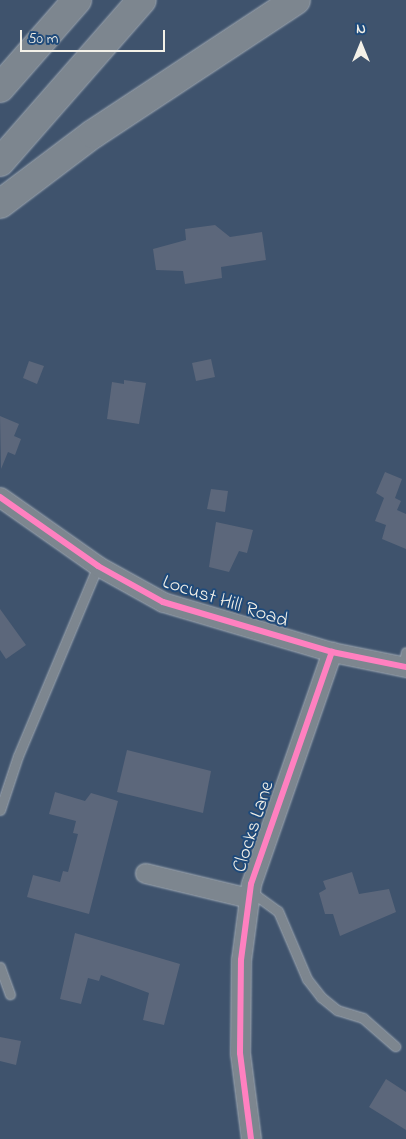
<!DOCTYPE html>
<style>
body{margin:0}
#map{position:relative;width:406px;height:1139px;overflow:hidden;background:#3f536d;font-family:"Indie Flower",sans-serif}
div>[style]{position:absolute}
.building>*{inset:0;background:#5c677b}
.roads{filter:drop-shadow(0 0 1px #a0a9b3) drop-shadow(0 0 1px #a0a9b3)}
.lane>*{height:9px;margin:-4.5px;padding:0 4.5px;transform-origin:4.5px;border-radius:4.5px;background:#7d868f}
.street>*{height:19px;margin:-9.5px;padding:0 9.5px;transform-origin:9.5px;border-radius:9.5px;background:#7d868f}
.highway>*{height:28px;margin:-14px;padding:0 14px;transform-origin:14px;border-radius:14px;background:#7d868f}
.cycleway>*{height:6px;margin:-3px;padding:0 3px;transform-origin:3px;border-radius:3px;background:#ff80c0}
span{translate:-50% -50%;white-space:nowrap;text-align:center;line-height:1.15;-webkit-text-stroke:4px #1f4a7a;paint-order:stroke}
.street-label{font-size:20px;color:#f4f1e8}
.north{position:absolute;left:336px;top:20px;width:50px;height:50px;-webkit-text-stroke:4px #1f4a7a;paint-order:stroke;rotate:0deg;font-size:14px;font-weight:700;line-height:20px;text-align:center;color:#f4f1e8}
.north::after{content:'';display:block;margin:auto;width:18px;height:22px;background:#f4f1e8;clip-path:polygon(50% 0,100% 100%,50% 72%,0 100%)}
.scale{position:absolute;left:20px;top:30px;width:145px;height:22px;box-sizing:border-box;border:2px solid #f4f1e8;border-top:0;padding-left:6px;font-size:15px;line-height:18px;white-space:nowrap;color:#f4f1e8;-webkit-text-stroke:4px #1f4a7a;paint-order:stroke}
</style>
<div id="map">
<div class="building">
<i style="clip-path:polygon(215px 225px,230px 237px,262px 232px,266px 260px,221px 267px,222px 278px,185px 284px,183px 271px,156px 270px,153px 249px,186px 240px,185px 229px)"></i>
<i style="clip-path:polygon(211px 359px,215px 377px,196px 381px,192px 363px)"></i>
<i style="clip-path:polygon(29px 361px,44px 366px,37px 384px,23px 378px)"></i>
<i style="clip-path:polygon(124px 380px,146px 383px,139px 424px,107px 419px,112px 382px,124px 384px)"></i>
<i style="clip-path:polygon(0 416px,19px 424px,14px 436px,21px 439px,15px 455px,8px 452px,1px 469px)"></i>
<i style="clip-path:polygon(385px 472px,402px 479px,395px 498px,401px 501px,397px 510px,406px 514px,406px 549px,382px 539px,386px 525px,375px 521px,384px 498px,376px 493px)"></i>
<i style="clip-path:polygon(211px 489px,228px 491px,225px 512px,207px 509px)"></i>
<i style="clip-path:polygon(216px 522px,253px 530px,247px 553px,239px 551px,229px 572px,209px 567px)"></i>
<i style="clip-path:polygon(0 609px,26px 645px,6px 659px,0 650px)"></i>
<i style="clip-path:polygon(127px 750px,211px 771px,203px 813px,117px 792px)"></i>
<i style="clip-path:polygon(55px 792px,85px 801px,91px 793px,118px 801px,89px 914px,27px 897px,33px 875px,60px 882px,63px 871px,68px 872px,78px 834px,73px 833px,76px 821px,49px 814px)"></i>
<i style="clip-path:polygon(352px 872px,359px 894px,389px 889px,396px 912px,340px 936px,333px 914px,325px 914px,319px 893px,326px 889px,323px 881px)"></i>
<i style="clip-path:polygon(75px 933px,180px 964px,164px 1025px,143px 1020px,149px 993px,101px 975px,99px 981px,88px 978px,81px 1004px,60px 999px)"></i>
<i style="clip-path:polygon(0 1037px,21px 1041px,16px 1065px,0 1061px)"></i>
<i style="clip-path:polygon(386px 1079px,406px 1092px,406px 1130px,369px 1107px)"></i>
</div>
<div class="roads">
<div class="lane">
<i style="left:403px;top:667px;width:15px;rotate:-79deg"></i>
<i style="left:0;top:810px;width:57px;rotate:-71.6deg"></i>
<i style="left:18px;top:756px;width:206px;rotate:-67.2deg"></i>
<i style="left:250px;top:891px;width:34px;rotate:36deg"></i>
<i style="left:278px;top:911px;width:74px;rotate:66.9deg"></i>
<i style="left:307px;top:979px;width:23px;rotate:52deg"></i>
<i style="left:321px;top:997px;width:21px;rotate:39deg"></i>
<i style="left:337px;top:1010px;width:27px;rotate:17deg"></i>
<i style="left:363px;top:1018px;width:43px;rotate:41.2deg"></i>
<i style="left:0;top:967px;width:29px;rotate:70deg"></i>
</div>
<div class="street">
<i style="left:0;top:497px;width:120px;rotate:35.1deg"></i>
<i style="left:98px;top:566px;width:74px;rotate:29deg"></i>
<i style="left:163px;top:602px;width:176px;rotate:16.5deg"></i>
<i style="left:332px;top:652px;width:76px;rotate:11.5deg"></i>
<i style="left:145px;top:873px;width:107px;rotate:13.5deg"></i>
<i style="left:251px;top:1139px;width:87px;rotate:-97.3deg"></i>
<i style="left:240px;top:1053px;width:93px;rotate:-89.4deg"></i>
<i style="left:241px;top:960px;width:77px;rotate:-82.5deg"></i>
<i style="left:251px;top:884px;width:246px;rotate:-70.8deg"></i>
</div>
<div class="highway">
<i style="left:0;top:88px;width:117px;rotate:-48.8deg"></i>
<i style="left:0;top:162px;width:215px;rotate:-48.8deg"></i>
<i style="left:0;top:204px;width:116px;rotate:-37deg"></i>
<i style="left:93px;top:134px;width:243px;rotate:-33.4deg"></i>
</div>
</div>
<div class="cycleway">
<i style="left:0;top:497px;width:120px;rotate:35.1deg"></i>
<i style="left:98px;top:566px;width:74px;rotate:29deg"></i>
<i style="left:163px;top:602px;width:176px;rotate:16.5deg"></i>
<i style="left:332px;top:652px;width:76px;rotate:11.5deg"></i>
<i style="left:251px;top:1139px;width:87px;rotate:-97.3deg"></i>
<i style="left:240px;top:1053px;width:93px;rotate:-89.4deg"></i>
<i style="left:241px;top:960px;width:77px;rotate:-82.5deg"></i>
<i style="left:251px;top:884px;width:246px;rotate:-70.8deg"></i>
</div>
<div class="street-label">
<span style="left:225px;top:602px;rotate:18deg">Locust Hill Road</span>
<span style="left:254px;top:827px;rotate:-72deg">Clocks Lane</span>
</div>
<div class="north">N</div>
<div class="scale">50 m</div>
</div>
